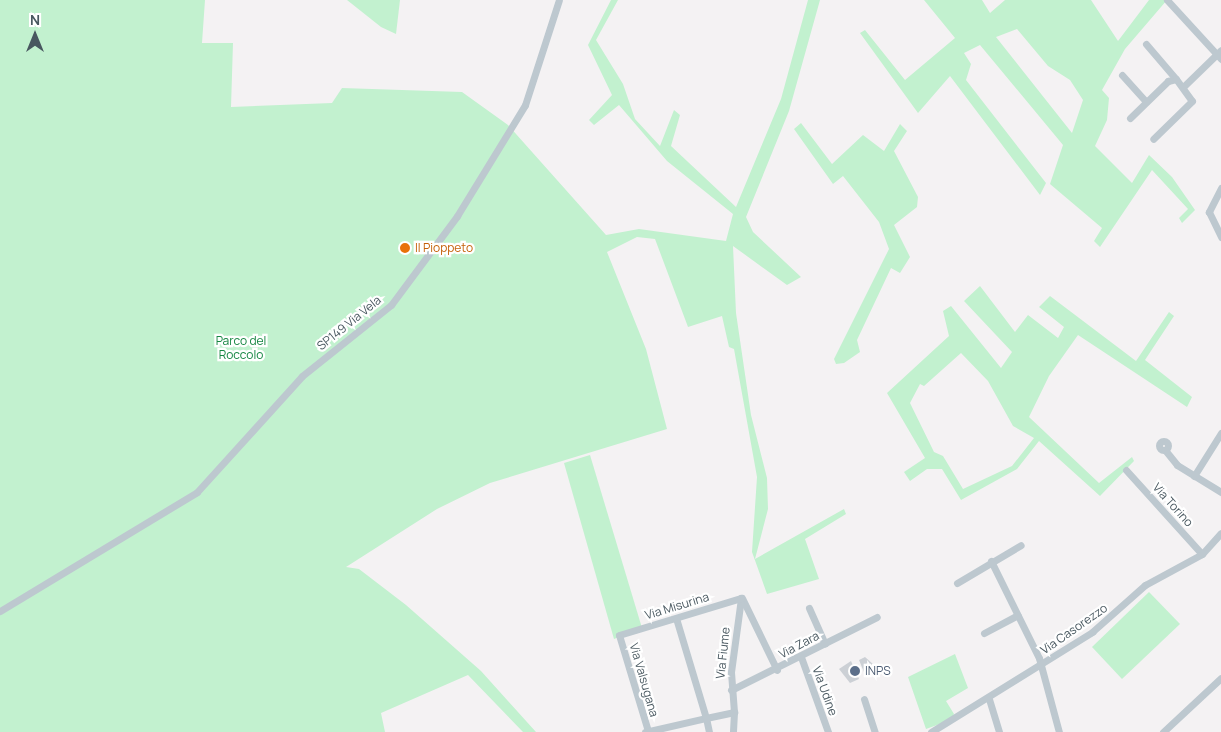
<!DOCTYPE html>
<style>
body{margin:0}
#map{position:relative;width:1221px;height:732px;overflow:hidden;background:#f4f2f3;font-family:Manrope,sans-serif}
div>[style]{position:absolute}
.green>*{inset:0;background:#c2f1cf}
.building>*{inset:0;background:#ccd0d5}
.minor>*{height:7px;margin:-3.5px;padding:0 3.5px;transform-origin:3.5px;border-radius:3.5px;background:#bdc8cf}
.minor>.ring{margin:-3.5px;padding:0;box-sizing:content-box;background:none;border:7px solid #bdc8cf;border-radius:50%}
.dots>*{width:14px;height:14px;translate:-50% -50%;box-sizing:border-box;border:2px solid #fff;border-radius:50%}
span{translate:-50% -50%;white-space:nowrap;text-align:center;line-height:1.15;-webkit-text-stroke:4.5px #fff;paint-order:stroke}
.food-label{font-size:12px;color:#c56008}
.left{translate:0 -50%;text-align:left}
.street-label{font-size:12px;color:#495860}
.park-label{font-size:12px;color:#168642}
.service-label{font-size:12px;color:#4e5e75}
.north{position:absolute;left:10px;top:10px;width:50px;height:50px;-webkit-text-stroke:4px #fff;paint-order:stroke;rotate:0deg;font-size:14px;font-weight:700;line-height:20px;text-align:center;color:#495860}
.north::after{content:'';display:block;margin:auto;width:18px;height:22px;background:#495860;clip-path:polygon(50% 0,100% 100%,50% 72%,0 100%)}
</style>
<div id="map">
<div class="green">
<i style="clip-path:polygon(0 0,205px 0,202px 43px,233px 43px,231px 107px,332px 103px,342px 88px,462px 92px,508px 125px,606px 235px,639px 229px,726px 241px,733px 214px,667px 161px,619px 105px,594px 125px,589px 120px,612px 95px,588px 45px,611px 0,618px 0,596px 40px,623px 84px,635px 119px,660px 146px,674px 110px,680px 115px,671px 146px,736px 207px,781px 99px,808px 0,820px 0,789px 111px,746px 217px,753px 232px,801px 277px,787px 285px,733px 246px,736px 313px,751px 415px,767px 478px,768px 509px,755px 559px,844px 509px,846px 514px,805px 539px,819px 579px,767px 594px,752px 552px,757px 477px,734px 349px,729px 347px,722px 316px,688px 327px,655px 239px,637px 237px,607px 252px,646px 349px,667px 429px,490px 483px,437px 509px,346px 567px,359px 569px,406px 605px,481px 671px,536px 732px,523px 732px,468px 675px,381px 713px,385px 732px,0 732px)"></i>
<i style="clip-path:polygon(347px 0,400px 0,396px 34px,381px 27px)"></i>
<i style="clip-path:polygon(evenodd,924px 0,982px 0,990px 13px,1005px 0,1091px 0,1118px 41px,1149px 0,1167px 0,1125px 49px,1102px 90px,1109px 98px,1107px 120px,1095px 146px,1132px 183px,1149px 155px,1172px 177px,1195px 210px,1182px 223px,1179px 218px,1188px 209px,1152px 170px,1100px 247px,1094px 241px,1102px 228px,1050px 184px,1063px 145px,980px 45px,964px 53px,971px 64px,966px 80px,1046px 183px,1040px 195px,950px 76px,918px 113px,860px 33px,865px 30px,905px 80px,955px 38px,924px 0,1017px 29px,1048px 66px,1070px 80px,1083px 100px,1072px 133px,996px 37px,1017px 29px)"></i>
<i style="clip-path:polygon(801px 123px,832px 164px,863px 135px,884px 151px,900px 124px,907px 131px,894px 151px,918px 197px,917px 207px,894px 225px,910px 257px,900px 273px,891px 268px,857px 340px,860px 352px,844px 363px,836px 364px,834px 359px,889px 249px,879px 222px,843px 176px,833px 184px,794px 129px)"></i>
<i style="clip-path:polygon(evenodd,980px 286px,1015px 332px,1028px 315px,1058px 338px,1064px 327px,1039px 307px,1050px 296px,1136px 361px,1169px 312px,1174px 316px,1145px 360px,1192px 397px,1187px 407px,1078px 335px,1049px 376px,1029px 417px,1099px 483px,1132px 457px,1134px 461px,1100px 496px,1039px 441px,1017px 469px,961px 500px,942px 469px,927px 469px,910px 481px,904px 472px,925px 458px,887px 393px,949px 336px,943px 311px,951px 306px,1001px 368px,1012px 352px,964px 301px,980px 286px,961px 353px,988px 381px,1013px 426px,1034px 438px,1012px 466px,963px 489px,943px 456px,934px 452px,910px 403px,920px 384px,924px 386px,961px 353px)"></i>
<i style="clip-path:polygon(590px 455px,642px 628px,614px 639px,564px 463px)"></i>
<i style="clip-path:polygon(1149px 592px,1180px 624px,1122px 679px,1092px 647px)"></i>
<i style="clip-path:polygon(955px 654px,968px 688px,946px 701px,954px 714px,951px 720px,926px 729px,908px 677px)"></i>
</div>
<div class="building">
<i style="clip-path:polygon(865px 657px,873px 664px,869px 666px,872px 674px,866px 677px,859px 660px)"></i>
<i style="clip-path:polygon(851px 661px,859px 679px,850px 683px,839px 669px)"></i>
</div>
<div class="minor">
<i style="left:1167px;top:0;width:80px;rotate:47.5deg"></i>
<i style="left:1146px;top:44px;width:46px;rotate:49.4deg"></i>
<i style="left:1122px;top:75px;width:36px;rotate:48deg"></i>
<i style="left:1183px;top:87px;width:53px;rotate:-44.2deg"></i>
<i style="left:1130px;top:118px;width:53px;rotate:-44.2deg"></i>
<i style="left:1168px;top:81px;width:8px;rotate:-14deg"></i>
<i style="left:1176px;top:79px;width:27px;rotate:54deg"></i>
<i style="left:1192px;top:101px;width:54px;rotate:135.7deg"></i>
<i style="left:1221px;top:188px;width:27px;rotate:117deg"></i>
<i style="left:1209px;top:212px;width:28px;rotate:64deg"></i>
<i class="ring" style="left:1159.5px;top:441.5px;width:2px;height:2px"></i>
<i style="left:1165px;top:450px;width:19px;rotate:51deg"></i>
<i style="left:1177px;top:465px;width:52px;rotate:31.5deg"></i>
<i style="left:1126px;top:470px;width:113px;rotate:47.9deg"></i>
<i style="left:1194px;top:476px;width:51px;rotate:-57.9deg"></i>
<i style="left:991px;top:561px;width:108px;rotate:63.7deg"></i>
<i style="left:1039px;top:658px;width:77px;rotate:74.9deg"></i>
<i style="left:957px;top:583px;width:74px;rotate:-30.7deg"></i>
<i style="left:742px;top:598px;width:80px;rotate:64.1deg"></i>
<i style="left:809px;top:608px;width:39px;rotate:66deg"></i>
<i style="left:0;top:611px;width:230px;rotate:-31.1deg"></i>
<i style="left:197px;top:492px;width:156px;rotate:-47.8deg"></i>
<i style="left:302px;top:376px;width:114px;rotate:-38.6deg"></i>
<i style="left:391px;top:305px;width:111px;rotate:-53.4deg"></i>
<i style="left:457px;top:216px;width:130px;rotate:-58.5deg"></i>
<i style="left:525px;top:105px;width:110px;rotate:-72.1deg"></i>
<i style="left:984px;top:633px;width:38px;rotate:-28deg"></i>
<i style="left:801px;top:657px;width:80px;rotate:70.2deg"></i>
<i style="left:731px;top:690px;width:163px;rotate:-26.6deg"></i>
<i style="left:864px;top:699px;width:35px;rotate:72deg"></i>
<i style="left:989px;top:699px;width:34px;rotate:73deg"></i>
<i style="left:734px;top:712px;width:40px;rotate:-94.3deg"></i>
<i style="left:731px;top:672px;width:75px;rotate:-82.3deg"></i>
<i style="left:648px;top:731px;width:100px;rotate:-106.8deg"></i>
<i style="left:619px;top:635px;width:127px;rotate:-16.9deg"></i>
<i style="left:645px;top:732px;width:63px;rotate:-12.9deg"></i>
<i style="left:706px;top:718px;width:104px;rotate:-106.7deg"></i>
<i style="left:709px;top:732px;width:14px;rotate:-102deg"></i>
<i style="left:706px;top:718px;width:29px;rotate:-12deg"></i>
<i style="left:734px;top:712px;width:20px;rotate:93deg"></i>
<i style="left:931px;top:732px;width:190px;rotate:-31.8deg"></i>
<i style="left:1092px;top:632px;width:71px;rotate:-41.6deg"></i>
<i style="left:1145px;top:585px;width:65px;rotate:-28.5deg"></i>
<i style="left:1202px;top:554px;width:28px;rotate:-48deg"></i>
<i style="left:1163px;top:732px;width:79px;rotate:-43deg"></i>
</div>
<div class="dots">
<i style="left:405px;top:248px;background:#e8710a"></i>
<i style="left:855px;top:671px;background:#5c6f8a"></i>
</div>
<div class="food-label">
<span class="left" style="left:415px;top:248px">Il Pioppeto</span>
</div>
<div class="street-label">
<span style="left:349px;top:323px;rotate:-39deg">SP149 Via Vela</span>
<span style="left:1173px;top:505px;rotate:48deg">Via Torino</span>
<span style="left:677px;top:606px;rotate:-17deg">Via Misurina</span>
<span style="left:1074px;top:629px;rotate:-35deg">Via Casorezzo</span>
<span style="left:799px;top:645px;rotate:-28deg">Via Zara</span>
<span style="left:723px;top:653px;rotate:-84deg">Via Fiume</span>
<span style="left:644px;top:680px;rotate:74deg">Via Valsugana</span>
<span style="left:825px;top:691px;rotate:70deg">Via Udine</span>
</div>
<div class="park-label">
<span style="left:241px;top:348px">Parco del<br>Roccolo</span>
</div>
<div class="service-label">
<span class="left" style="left:865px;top:671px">INPS</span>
</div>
<div class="north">N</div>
</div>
